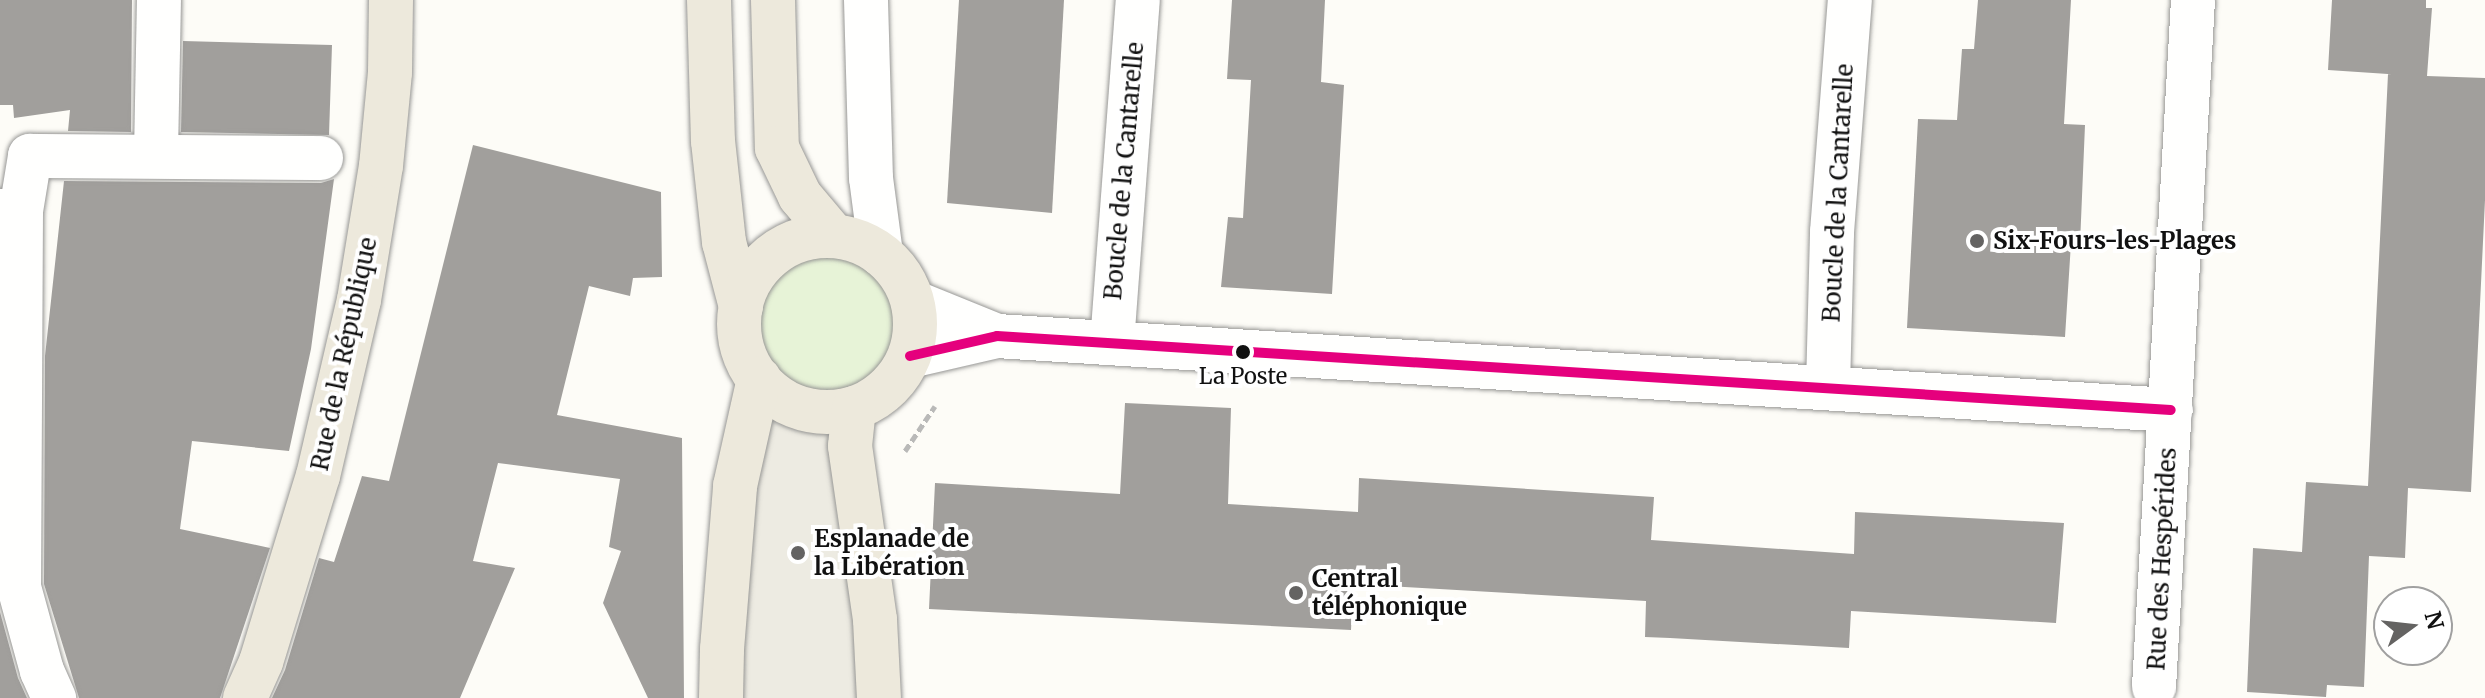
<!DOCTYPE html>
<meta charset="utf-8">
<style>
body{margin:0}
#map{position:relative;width:2485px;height:698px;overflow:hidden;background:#fdfcf7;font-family:Merriweather,serif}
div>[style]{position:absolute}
.green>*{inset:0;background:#e7f3d7}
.round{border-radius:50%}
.plaza>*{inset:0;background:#edebe2}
.building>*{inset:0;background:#a19f9c}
.path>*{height:5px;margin-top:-2.5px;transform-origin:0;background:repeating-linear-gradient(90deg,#b9b9b8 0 8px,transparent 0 12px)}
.roads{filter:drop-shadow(0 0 2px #979795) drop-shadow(0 0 2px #979795)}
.minor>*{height:44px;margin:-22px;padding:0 22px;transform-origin:22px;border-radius:22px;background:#fffffe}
.major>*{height:44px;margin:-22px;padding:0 22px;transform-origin:22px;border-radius:22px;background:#ede9dc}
.major>.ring{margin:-22px;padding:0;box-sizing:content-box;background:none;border:44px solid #ede9dc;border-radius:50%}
.bus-1>*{height:10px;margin:-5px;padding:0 5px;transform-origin:5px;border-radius:5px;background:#e5007d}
.dots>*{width:22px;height:22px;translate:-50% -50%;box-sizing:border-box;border:4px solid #fff;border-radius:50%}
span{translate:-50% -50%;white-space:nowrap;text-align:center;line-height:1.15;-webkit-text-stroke:8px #fff;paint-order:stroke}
.bus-label{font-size:22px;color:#111}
.street-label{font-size:24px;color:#111}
.poi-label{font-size:24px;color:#111;font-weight:700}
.left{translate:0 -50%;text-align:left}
.north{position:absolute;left:2373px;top:586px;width:80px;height:80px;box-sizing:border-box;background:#fff;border:2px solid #a0a0a0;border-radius:50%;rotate:75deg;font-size:22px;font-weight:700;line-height:32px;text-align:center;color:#111}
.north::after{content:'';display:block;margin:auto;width:28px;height:36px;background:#646362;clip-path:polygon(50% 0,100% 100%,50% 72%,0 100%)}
</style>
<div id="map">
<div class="green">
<i class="round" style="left:739px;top:236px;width:176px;height:176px"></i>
</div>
<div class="plaza">
<i style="clip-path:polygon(759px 379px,778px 397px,802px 409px,828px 412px,854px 408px,879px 698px,721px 698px)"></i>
</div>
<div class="building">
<i style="clip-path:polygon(0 0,132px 0,131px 132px,68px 131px,70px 110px,14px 118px,13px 105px,0 105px)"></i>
<i style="clip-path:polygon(959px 0,1064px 0,1052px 213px,947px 203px)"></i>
<i style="clip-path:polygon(1232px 0,1325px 0,1321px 82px,1344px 85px,1332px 294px,1221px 287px,1228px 217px,1243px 218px,1251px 80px,1227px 79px)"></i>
<i style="clip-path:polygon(1978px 0,2071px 0,2064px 124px,2085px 125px,2080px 244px,2071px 243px,2065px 337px,1907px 328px,1918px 119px,1957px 120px,1962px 49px,1974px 49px)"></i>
<i style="clip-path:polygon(2332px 0,2426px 0,2426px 8px,2432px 8px,2427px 76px,2485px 78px,2485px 200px,2471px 492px,2408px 488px,2405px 558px,2369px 556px,2364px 687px,2327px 685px,2326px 697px,2247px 692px,2253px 548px,2302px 552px,2306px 482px,2368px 486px,2388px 74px,2418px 76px,2328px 70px)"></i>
<i style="clip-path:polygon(183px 41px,332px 45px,329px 135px,181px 132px)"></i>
<i style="clip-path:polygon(473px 145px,661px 192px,662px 277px,633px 278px,630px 296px,589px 286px,557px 415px,682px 438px,684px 698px,648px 698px,603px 603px,621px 551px,609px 547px,620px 479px,498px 463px,473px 561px,515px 568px,460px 698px,272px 698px,285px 670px,319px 558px,334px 562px,362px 476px,389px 481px)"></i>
<i style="clip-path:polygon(334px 179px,311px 349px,289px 451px,192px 441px,180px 529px,270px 548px,220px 698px,79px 698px,44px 584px,45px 356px,64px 181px,321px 183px)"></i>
<i style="clip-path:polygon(1125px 403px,1231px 408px,1228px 504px,1358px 512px,1359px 478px,1654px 497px,1651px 540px,1854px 554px,1855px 512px,2064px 523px,2056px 623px,1851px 611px,1849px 648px,1670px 638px,1645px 637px,1646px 601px,1353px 584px,1351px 630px,929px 609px,935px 483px,1120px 494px)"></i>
<i style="clip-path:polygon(0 612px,18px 678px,27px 698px,0 698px)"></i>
</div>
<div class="path">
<i style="left:905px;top:451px;width:54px;rotate:-56.3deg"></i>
</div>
<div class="roads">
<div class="minor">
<i style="left:866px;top:0;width:178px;rotate:88.4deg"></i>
<i style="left:871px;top:178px;width:77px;rotate:82.5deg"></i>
<i style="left:156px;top:154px;width:154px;rotate:-88.9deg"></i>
<i style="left:0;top:211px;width:21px"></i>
<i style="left:21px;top:211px;width:376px;rotate:90.3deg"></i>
<i style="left:19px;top:587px;width:87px;rotate:74.7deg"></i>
<i style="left:42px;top:671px;width:30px;rotate:66deg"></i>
<i style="left:21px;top:211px;width:56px;rotate:-80.7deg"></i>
<i style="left:30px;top:156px;width:291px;rotate:0.4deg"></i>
<i style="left:913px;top:302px;width:91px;rotate:22deg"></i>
<i style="left:1112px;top:343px;width:344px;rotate:-85.7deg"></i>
<i style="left:910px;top:356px;width:89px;rotate:-12.9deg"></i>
<i style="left:997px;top:336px;width:1176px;rotate:3.61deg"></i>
<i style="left:1828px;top:387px;width:155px;rotate:-88.5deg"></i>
<i style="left:1832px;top:232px;width:233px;rotate:-85.6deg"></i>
<i style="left:2154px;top:687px;width:688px;rotate:-86.75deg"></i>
</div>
<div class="major">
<i style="left:709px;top:0;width:141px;rotate:88.4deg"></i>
<i style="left:713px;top:141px;width:102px;rotate:83.8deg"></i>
<i style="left:724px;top:242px;width:67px;rotate:75.3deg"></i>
<i style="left:773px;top:0;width:148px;rotate:88.5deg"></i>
<i style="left:777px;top:148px;width:53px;rotate:64.4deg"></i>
<i style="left:800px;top:196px;width:51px;rotate:49.8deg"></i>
<i class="ring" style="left:739px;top:236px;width:132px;height:132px"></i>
<i style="left:854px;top:408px;width:38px;rotate:96deg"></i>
<i style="left:850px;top:446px;width:176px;rotate:81.8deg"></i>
<i style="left:875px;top:620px;width:78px;rotate:87.1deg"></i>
<i style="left:245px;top:698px;width:39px;rotate:-66deg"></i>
<i style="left:261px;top:662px;width:195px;rotate:-73deg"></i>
<i style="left:318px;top:476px;width:181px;rotate:-76.9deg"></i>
<i style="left:359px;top:300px;width:136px;rotate:-80.7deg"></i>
<i style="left:381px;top:166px;width:94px;rotate:-84.5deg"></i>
<i style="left:390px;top:72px;width:72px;rotate:-89.2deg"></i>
<i style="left:721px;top:698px;width:49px;rotate:-88.8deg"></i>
<i style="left:722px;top:649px;width:164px;rotate:-85.4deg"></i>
<i style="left:735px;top:486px;width:110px;rotate:-77.4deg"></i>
</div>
</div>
<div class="bus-1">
<i style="left:910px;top:356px;width:89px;rotate:-12.9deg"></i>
<i style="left:997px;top:336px;width:1176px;rotate:3.61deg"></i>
</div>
<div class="dots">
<i style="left:1977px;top:241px;background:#646362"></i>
<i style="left:1243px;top:352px;background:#111"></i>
<i style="left:798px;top:553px;background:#646362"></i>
<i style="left:1296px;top:593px;background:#646362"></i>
</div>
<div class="bus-label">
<span style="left:1243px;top:377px">La Poste</span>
</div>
<div class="street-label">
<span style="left:1124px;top:171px;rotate:-85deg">Boucle de la Cantarelle</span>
<span style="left:1838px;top:193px;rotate:-87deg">Boucle de la Cantarelle</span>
<span style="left:344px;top:354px;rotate:-78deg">Rue de la République</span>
<span style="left:2162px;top:559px;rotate:-87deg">Rue des Hespérides</span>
</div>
<div class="poi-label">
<span class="left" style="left:1993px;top:241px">Six-Fours-les-Plages</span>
<span class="left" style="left:814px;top:553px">Esplanade de<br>la Libération</span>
<span class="left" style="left:1312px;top:593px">Central<br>téléphonique</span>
</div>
<div class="north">N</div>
</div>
